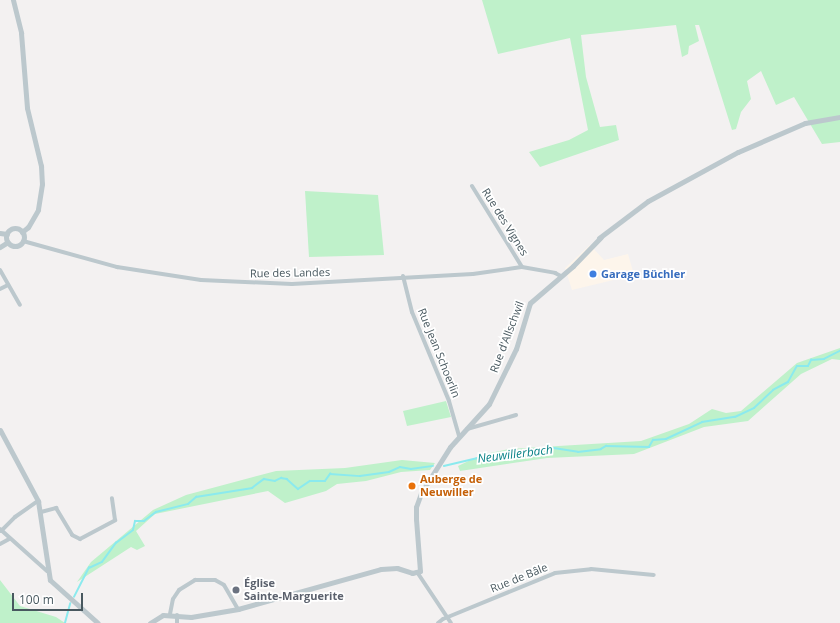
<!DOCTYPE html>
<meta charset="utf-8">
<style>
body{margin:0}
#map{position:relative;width:840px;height:623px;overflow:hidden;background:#f3f1f1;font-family:"Open Sans",sans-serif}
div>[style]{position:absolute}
.commercial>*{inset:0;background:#fdf5eb}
.green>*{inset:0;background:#bff1ca}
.stream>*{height:1.5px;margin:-0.75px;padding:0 0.75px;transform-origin:0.75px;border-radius:0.75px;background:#8beaee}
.minor>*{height:4px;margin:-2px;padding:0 2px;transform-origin:2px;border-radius:2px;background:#bcc8cd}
.tertiary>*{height:5px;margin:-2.5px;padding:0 2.5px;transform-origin:2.5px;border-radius:2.5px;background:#bcc8cd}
.tertiary>.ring{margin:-2.5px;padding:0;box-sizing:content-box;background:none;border:5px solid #bcc8cd;border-radius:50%}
.dots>*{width:11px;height:11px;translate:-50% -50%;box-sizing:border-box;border:2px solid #fff;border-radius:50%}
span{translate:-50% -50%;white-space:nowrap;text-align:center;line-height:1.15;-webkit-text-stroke:3.5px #fff;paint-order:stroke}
.street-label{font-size:11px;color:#48585f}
.shop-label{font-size:11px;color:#366cbe;font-weight:700}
.left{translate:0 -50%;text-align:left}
.food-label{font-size:11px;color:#c56008;font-weight:700}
.worship-label{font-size:11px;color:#5b616d;font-weight:700}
.water-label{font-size:12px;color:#0b8388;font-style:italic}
.scale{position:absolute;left:12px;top:593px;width:71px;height:18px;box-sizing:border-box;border:2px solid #48585f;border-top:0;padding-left:5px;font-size:12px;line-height:14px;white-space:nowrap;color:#48585f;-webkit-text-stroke:3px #fff;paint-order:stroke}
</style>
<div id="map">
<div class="commercial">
<i style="clip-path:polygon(590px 245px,604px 260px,628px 254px,634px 275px,572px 290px,565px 268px)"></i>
</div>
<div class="green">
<i style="clip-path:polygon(482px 0,840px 0,840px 142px,822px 144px,794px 97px,776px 105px,761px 71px,747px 81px,751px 99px,741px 112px,736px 129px,732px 130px,699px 25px,695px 25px,699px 41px,689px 46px,688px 54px,682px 57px,676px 25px,581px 35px,586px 77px,600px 127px,616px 125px,619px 140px,540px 167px,529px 152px,569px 140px,588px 130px,570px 38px,498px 54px)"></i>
<i style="clip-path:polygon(305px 191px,378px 195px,384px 255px,309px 257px)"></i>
<i style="clip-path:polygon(840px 348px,840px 360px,832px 359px,801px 374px,748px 421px,704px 427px,634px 454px,547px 458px,460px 471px,458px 466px,481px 455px,509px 449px,641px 441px,689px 424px,712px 409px,726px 413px,741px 411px,797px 363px)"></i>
<i style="clip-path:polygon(446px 401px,451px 417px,407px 426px,403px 411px)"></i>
<i style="clip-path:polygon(402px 460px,435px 463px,430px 470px,401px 472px,366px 481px,337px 484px,326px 491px,285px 503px,268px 491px,155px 514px,136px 531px,145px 546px,137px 550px,131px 547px,77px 582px,91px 562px,153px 510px,186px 495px,276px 471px,345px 468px)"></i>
<i style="clip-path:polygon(0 580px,20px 606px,56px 617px,65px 623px,0 623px)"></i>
</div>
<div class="stream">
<i style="left:444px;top:466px;width:43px;rotate:-13.4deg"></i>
<i style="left:486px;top:456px;width:32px;rotate:-4deg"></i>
<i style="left:518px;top:454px;width:14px;rotate:-17deg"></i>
<i style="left:531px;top:450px;width:23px;rotate:-5deg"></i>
<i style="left:554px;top:448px;width:24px;rotate:9deg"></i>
<i style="left:578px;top:452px;width:23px;rotate:-7deg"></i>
<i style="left:601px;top:449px;width:6px;rotate:-31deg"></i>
<i style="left:606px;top:446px;width:43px;rotate:1.3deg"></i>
<i style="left:649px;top:447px;width:8px;rotate:-60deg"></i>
<i style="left:653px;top:440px;width:13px;rotate:-4deg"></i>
<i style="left:666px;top:439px;width:40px;rotate:-25deg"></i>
<i style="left:702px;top:422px;width:33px;rotate:-9deg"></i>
<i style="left:735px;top:417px;width:21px;rotate:-25deg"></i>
<i style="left:754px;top:408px;width:26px;rotate:-43deg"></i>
<i style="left:773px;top:390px;width:17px;rotate:-28deg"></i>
<i style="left:788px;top:382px;width:18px;rotate:-61deg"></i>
<i style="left:797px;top:366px;width:11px"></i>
<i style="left:808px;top:366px;width:7px;rotate:-63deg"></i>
<i style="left:811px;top:360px;width:13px;rotate:-4deg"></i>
<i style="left:824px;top:359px;width:18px;rotate:-27deg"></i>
<i style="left:74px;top:597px;width:33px;rotate:-63deg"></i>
<i style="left:89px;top:568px;width:14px;rotate:-25deg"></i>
<i style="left:102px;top:562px;width:24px;rotate:-54deg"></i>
<i style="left:116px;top:543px;width:21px;rotate:-37deg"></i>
<i style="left:133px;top:530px;width:9px;rotate:-77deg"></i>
<i style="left:135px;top:521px;width:9px"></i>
<i style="left:144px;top:521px;width:15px;rotate:-37deg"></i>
<i style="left:156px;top:512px;width:33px;rotate:-14deg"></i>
<i style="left:188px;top:504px;width:11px;rotate:-41deg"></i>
<i style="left:196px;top:497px;width:57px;rotate:-9.1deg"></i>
<i style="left:252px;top:488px;width:15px;rotate:-37deg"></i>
<i style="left:264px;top:479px;width:11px;rotate:10deg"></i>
<i style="left:275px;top:481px;width:7px;rotate:-27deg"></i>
<i style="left:281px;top:478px;width:6px;rotate:9deg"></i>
<i style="left:287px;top:479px;width:15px;rotate:42deg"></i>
<i style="left:298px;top:489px;width:14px;rotate:-34deg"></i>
<i style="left:310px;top:481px;width:15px"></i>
<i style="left:325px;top:481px;width:9px;rotate:-54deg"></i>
<i style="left:330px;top:474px;width:30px;rotate:4deg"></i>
<i style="left:360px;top:476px;width:29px;rotate:-8deg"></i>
<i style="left:389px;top:472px;width:12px;rotate:-24deg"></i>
<i style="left:400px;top:467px;width:11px;rotate:10deg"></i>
<i style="left:411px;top:469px;width:22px;rotate:-8deg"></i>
<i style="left:65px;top:623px;width:20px;rotate:-75deg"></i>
</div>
<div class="minor">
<i style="left:472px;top:186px;width:95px;rotate:58.3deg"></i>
<i style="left:23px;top:241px;width:98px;rotate:15.5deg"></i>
<i style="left:117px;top:267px;width:85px;rotate:8.8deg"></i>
<i style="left:201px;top:280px;width:91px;rotate:2.5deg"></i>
<i style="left:292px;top:284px;width:181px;rotate:-3.2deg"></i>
<i style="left:473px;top:274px;width:49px;rotate:-8.1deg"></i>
<i style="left:522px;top:267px;width:34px;rotate:10deg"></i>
<i style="left:555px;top:273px;width:7px;rotate:27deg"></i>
<i style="left:0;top:270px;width:40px;rotate:60.3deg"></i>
<i style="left:403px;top:276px;width:37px;rotate:76deg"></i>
<i style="left:412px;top:312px;width:96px;rotate:67.4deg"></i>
<i style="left:449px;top:401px;width:37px;rotate:74deg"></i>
<i style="left:0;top:289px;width:9px;rotate:-27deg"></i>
<i style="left:467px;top:429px;width:51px;rotate:-15.9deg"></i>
<i style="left:41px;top:512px;width:16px;rotate:-15deg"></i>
<i style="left:56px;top:508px;width:31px;rotate:59deg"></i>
<i style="left:72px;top:535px;width:9px;rotate:27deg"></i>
<i style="left:80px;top:539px;width:40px;rotate:-28deg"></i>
<i style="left:115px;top:520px;width:22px;rotate:-98deg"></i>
<i style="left:0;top:529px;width:63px;rotate:41.8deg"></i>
<i style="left:1px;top:531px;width:20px;rotate:-45deg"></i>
<i style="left:15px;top:517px;width:28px;rotate:-35deg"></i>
<i style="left:0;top:544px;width:10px;rotate:-29deg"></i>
<i style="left:417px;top:572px;width:61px;rotate:56.3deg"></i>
<i style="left:170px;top:614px;width:15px;rotate:-79deg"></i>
<i style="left:173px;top:599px;width:11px;rotate:-56deg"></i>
<i style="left:179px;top:590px;width:19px;rotate:-32deg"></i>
<i style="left:195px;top:580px;width:20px"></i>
<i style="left:215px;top:580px;width:10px;rotate:29deg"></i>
<i style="left:224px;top:585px;width:28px;rotate:60deg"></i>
<i style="left:177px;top:615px;width:8px;rotate:90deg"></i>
<i style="left:438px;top:623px;width:6px;rotate:-39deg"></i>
<i style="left:443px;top:619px;width:121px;rotate:-22.3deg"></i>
<i style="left:555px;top:573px;width:36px;rotate:-6deg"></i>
<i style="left:591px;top:569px;width:63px;rotate:5.4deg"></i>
</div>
<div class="tertiary">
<i style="left:13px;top:0;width:34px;rotate:76deg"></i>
<i style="left:21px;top:33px;width:75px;rotate:85.4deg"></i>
<i style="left:27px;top:108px;width:60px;rotate:76.4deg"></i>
<i style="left:41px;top:166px;width:18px;rotate:87deg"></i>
<i style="left:42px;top:184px;width:26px;rotate:99deg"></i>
<i style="left:38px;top:210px;width:20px;rotate:120deg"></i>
<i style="left:28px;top:227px;width:8px;rotate:140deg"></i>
<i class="ring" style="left:6px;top:228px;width:13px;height:13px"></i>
<i style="left:0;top:233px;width:7px;rotate:8deg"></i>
<i style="left:599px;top:238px;width:61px;rotate:-37.1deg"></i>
<i style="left:648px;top:201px;width:102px;rotate:-28.6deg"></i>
<i style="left:738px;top:152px;width:73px;rotate:-23.4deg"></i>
<i style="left:805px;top:123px;width:36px;rotate:-10deg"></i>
<i style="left:0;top:247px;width:9px;rotate:-32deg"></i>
<i style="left:0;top:430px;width:81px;rotate:61.8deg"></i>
<i style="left:38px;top:501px;width:80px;rotate:81.4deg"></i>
<i style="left:50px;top:580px;width:64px;rotate:41.9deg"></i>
<i style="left:150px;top:623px;width:15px;rotate:-32deg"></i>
<i style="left:163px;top:615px;width:28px;rotate:4deg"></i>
<i style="left:191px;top:617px;width:48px;rotate:-9.7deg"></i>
<i style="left:238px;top:609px;width:148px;rotate:-15.6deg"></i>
<i style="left:381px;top:569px;width:16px;rotate:-4deg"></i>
<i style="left:397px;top:568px;width:16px;rotate:18deg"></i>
<i style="left:412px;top:573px;width:8px;rotate:-14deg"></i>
<i style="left:420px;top:571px;width:52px;rotate:-94.4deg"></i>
<i style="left:416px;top:519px;width:12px;rotate:-90deg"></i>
<i style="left:416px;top:507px;width:15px;rotate:-70deg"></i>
<i style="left:421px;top:493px;width:54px;rotate:-57.8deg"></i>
<i style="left:450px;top:447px;width:58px;rotate:-47.8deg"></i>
<i style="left:489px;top:404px;width:61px;rotate:-63.9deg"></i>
<i style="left:516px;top:349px;width:48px;rotate:-73.1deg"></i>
<i style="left:530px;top:303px;width:57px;rotate:-40.7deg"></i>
<i style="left:573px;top:266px;width:40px;rotate:-46deg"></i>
</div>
<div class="dots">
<i style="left:593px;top:274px;background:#3f7fe0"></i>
<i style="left:412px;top:486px;background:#e8710a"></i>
<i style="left:236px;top:590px;background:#6b7280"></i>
</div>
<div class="street-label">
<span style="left:505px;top:222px;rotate:58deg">Rue des Vignes</span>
<span style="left:290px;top:273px;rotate:-1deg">Rue des Landes</span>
<span style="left:507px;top:337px;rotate:-69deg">Rue d'Allschwil</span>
<span style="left:439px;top:353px;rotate:68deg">Rue Jean Schoerlin</span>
<span style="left:519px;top:578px;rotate:-22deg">Rue de Bâle</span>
</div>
<div class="shop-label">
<span class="left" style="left:601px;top:274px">Garage Büchler</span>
</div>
<div class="food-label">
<span class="left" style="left:420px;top:486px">Auberge de<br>Neuwiller</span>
</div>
<div class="worship-label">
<span class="left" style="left:244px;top:590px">Église<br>Sainte-Marguerite</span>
</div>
<div class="water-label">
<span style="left:515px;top:454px;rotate:-7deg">Neuwillerbach</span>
</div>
<div class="scale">100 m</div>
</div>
